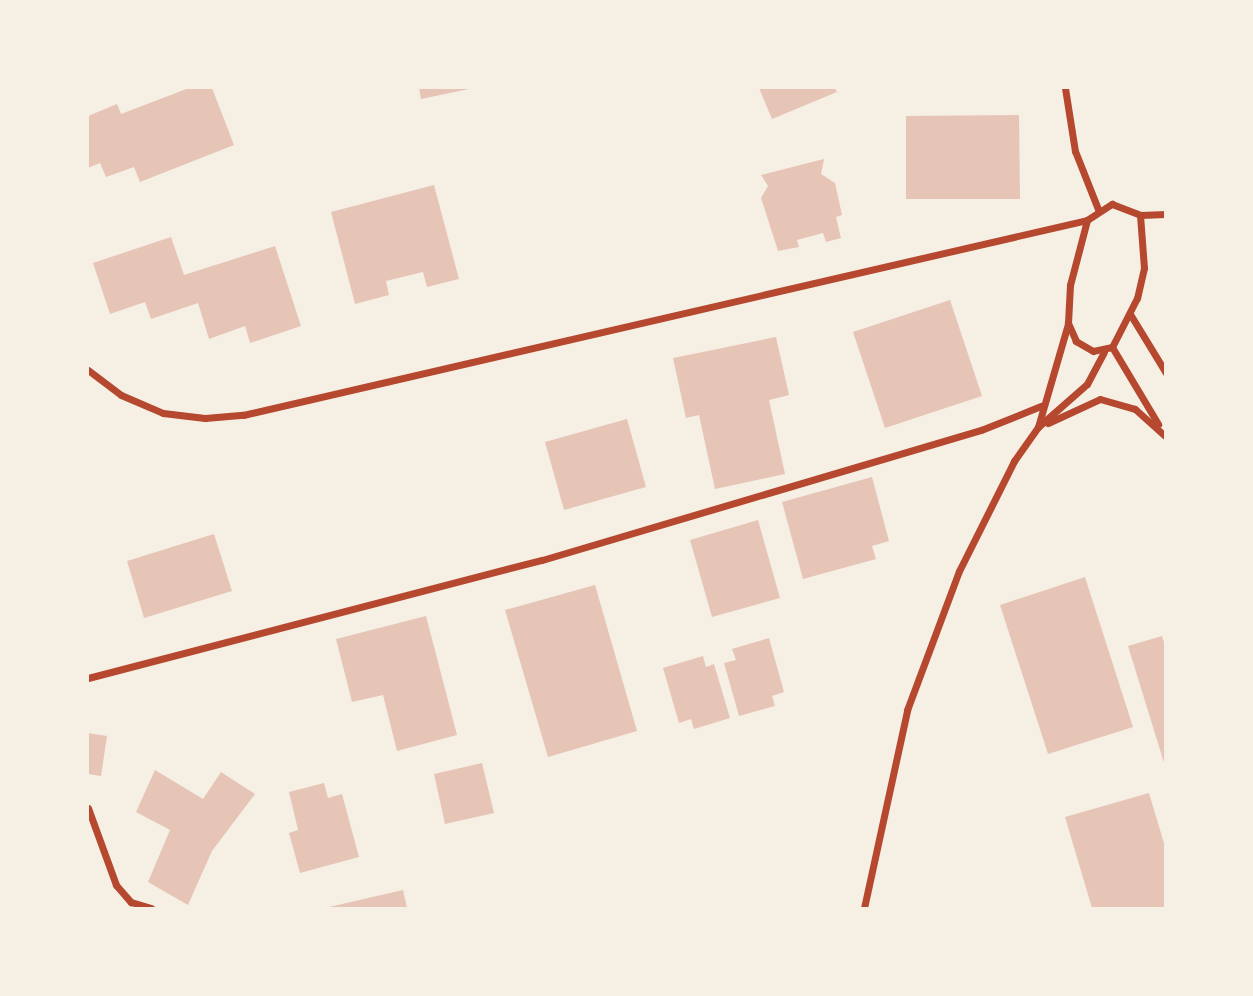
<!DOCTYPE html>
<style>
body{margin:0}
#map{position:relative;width:1253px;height:996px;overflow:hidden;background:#f6efe4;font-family:Commissioner,sans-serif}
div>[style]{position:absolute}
.building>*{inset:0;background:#e6c5b7}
.minor>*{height:7px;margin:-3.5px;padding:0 3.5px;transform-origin:3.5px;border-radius:3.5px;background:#b5482f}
span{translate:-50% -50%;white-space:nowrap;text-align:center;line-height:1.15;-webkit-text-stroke:7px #f6efe4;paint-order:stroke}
.frame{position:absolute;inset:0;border:89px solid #f6efe4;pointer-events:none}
</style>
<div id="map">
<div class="building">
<i style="clip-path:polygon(189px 88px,212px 88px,234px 145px,140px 182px,134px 167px,106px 177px,100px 163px,88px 168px,88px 116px,117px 104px,121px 114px)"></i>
<i style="clip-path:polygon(419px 88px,469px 88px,469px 89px,421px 99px)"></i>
<i style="clip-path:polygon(759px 88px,835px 88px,837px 92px,772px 119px)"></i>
<i style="clip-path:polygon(1019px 115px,1020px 199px,906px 199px,906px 116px)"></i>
<i style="clip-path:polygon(824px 159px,821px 174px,835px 183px,842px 215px,836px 217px,841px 238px,826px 242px,823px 233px,797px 240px,799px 247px,778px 251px,761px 198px,768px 186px,761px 175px)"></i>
<i style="clip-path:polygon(434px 185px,459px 279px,427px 287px,423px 272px,386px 281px,389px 295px,355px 304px,331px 212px)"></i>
<i style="clip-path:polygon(171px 237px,184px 275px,275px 246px,301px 326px,250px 343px,245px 326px,209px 339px,198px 303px,151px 319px,145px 302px,110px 314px,93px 263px)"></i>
<i style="clip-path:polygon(950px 300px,982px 396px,885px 428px,853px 332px)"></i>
<i style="clip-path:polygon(776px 337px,789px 395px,769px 400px,785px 474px,715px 489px,699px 415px,686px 418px,673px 358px)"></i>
<i style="clip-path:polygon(627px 419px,646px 487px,564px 510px,545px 442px)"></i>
<i style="clip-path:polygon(872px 477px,889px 541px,872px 546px,876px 559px,803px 579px,782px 502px)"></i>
<i style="clip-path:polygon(758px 520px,780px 598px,712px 617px,690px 540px)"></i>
<i style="clip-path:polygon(214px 534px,232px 591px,144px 618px,127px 561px)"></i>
<i style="clip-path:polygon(1085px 577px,1133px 727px,1048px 754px,1000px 605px)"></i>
<i style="clip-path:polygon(595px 585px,637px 731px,548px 757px,505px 610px)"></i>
<i style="clip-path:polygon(426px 616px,457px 735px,397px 751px,383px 695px,352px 702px,336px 639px)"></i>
<i style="clip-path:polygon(1162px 636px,1166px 648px,1165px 766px,1128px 646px)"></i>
<i style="clip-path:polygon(769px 638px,784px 692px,772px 696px,775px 706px,739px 716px,724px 663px,736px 660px,732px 649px)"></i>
<i style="clip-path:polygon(703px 656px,706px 667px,714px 664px,730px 718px,694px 729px,691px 719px,679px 723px,663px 668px)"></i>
<i style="clip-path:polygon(88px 733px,107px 736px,101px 776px,88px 774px)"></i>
<i style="clip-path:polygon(482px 763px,494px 813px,445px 824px,434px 774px)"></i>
<i style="clip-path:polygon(155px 770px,203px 799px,221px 772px,255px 794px,212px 851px,188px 905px,148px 882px,170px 830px,136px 812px)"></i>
<i style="clip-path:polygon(324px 783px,328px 798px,342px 794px,359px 857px,300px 873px,289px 833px,298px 830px,289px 792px)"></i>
<i style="clip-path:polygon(1149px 793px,1166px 850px,1166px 908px,1092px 908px,1065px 817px)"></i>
<i style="clip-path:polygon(403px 890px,407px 908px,329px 908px,329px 907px)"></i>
</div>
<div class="minor">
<i style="left:1065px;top:88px;width:64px;rotate:81deg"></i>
<i style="left:1075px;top:151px;width:62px;rotate:68.4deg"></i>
<i style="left:1112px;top:204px;width:30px;rotate:21deg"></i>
<i style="left:1140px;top:215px;width:53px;rotate:85.7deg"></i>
<i style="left:1144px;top:268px;width:31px;rotate:103deg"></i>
<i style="left:1137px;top:298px;width:55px;rotate:117deg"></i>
<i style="left:1112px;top:347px;width:19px;rotate:168deg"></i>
<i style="left:1093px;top:351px;width:20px;rotate:-150deg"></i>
<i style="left:1076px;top:341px;width:20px;rotate:-114deg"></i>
<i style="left:1068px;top:323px;width:38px;rotate:-87deg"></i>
<i style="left:1070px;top:285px;width:67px;rotate:-75.3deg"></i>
<i style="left:1087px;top:220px;width:30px;rotate:-33deg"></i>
<i style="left:1140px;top:215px;width:26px;rotate:-2deg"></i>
<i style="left:1130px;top:314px;width:69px;rotate:58.6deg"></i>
<i style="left:1112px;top:347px;width:90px;rotate:59.1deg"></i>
<i style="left:88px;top:370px;width:41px;rotate:37.1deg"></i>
<i style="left:121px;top:395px;width:46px;rotate:23.2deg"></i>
<i style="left:163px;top:413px;width:42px;rotate:6.8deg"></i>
<i style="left:205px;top:418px;width:38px;rotate:-5deg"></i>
<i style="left:243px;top:415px;width:866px;rotate:-13.01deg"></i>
<i style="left:1048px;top:423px;width:57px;rotate:-24.8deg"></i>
<i style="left:1100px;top:399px;width:36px;rotate:16deg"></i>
<i style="left:1135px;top:409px;width:40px;rotate:42deg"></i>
<i style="left:1038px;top:427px;width:107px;rotate:-73.8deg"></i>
<i style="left:88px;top:678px;width:469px;rotate:-14.6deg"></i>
<i style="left:542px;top:560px;width:458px;rotate:-16.5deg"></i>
<i style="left:981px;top:430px;width:65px;rotate:-21.8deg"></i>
<i style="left:88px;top:808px;width:82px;rotate:70deg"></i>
<i style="left:116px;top:885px;width:23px;rotate:49deg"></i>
<i style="left:131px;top:902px;width:21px;rotate:17deg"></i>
<i style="left:864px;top:908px;width:203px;rotate:-77.7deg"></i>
<i style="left:907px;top:710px;width:148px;rotate:-69.5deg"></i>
<i style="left:959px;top:571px;width:123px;rotate:-63.4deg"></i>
<i style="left:1014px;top:461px;width:42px;rotate:-54.8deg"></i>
<i style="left:1038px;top:427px;width:65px;rotate:-41.3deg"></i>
<i style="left:1087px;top:384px;width:36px;rotate:-62deg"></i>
</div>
<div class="frame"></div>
</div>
